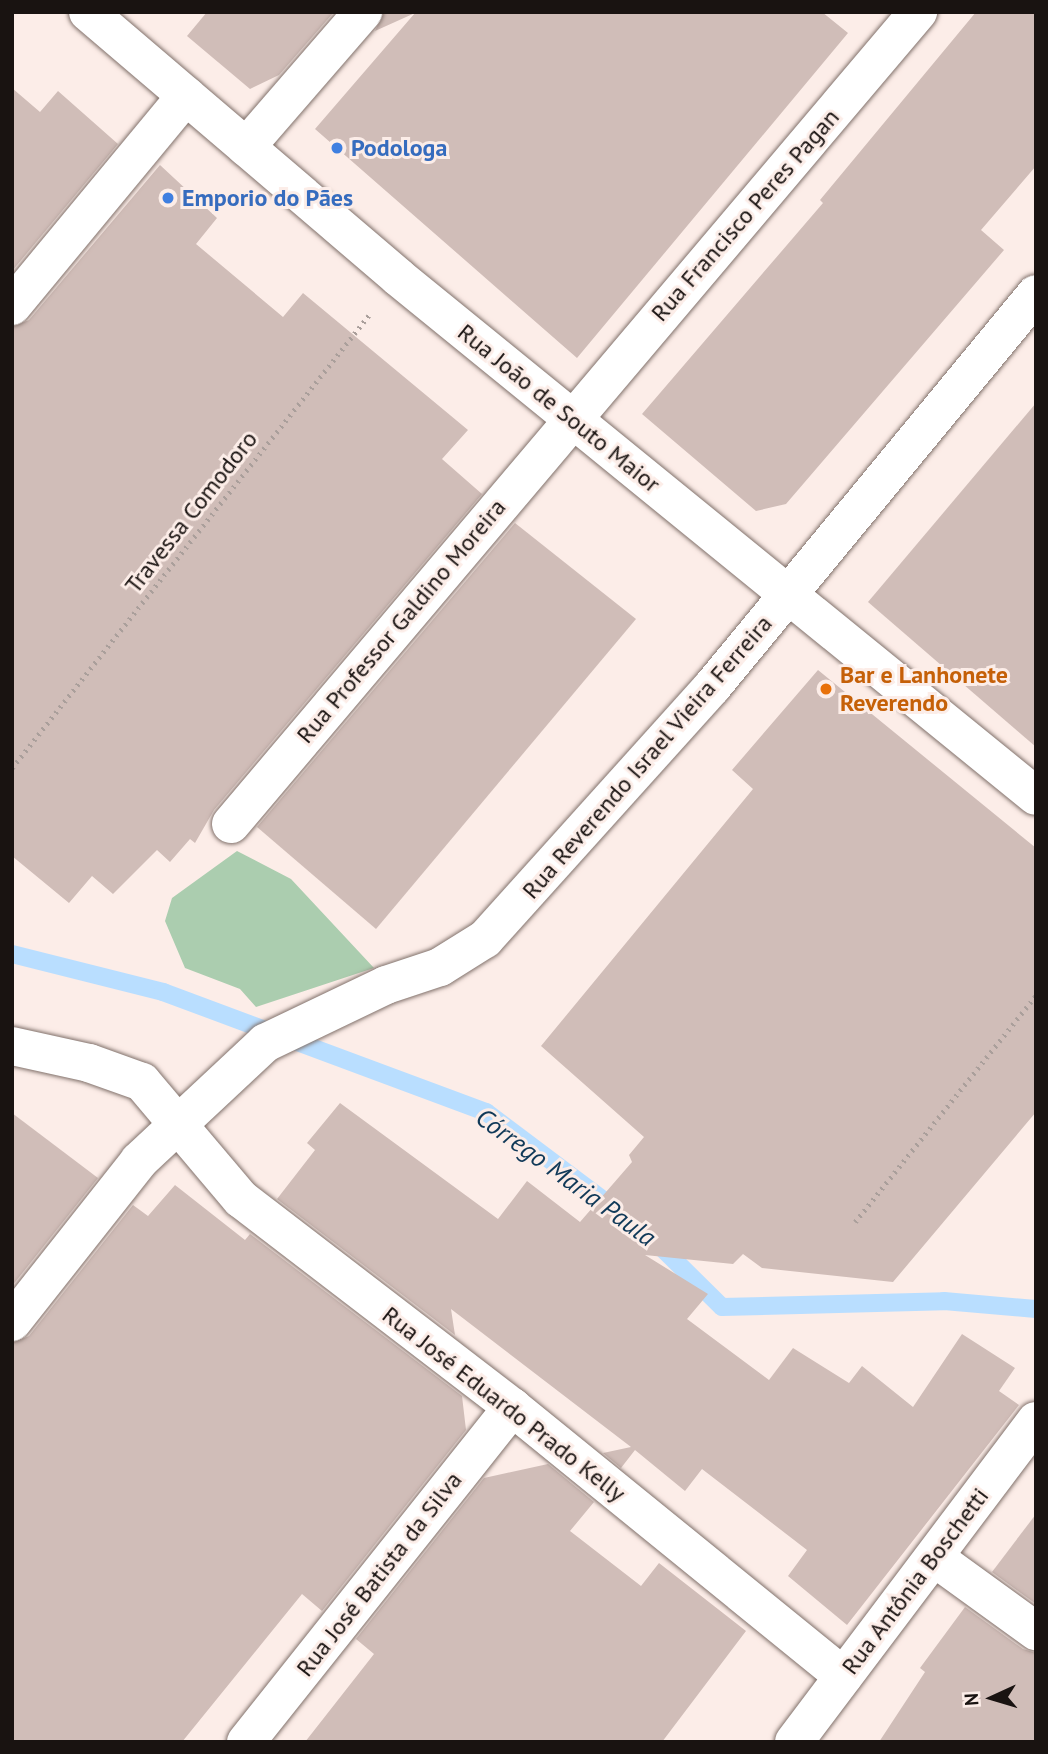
<!DOCTYPE html>
<meta charset="utf-8">
<style>
body{margin:0}
#map{position:relative;width:1048px;height:1754px;overflow:hidden;background:#fcede8;font-family:"PT Sans",sans-serif}
div>[style]{position:absolute}
.green>*{inset:0;background:#abcdaf}
.stream>*{height:18px;margin:-9px;padding:0 9px;transform-origin:9px;border-radius:9px;background:#b9deff}
.building>*{inset:0;background:#d0bdb8}
.path>*{height:4.5px;margin-top:-2.25px;transform-origin:0;background:repeating-linear-gradient(90deg,#aa9f9b 0 2px,transparent 0 7px)}
.roads{filter:drop-shadow(0 0 2px #81716b) drop-shadow(0 0 2px #81716b)}
.street>*{height:38px;margin:-19px;padding:0 19px;transform-origin:19px;border-radius:19px;background:#fff}
.secondary>*{height:38px;margin:-19px;padding:0 19px;transform-origin:19px;border-radius:19px;background:#fff}
.dots>*{width:19px;height:19px;translate:-50% -50%;box-sizing:border-box;border:4px solid #fcede8;border-radius:50%}
span{translate:-50% -50%;white-space:nowrap;text-align:center;line-height:1.15;-webkit-text-stroke:6px #fcede8;paint-order:stroke}
.shop-label{font-size:24px;color:#366cbe;font-weight:700}
.left{translate:0 -50%;text-align:left}
.street-label{font-size:24px;color:#191311}
.food-label{font-size:24px;color:#c56008;font-weight:700}
.water-label{font-size:26px;color:#103958;font-style:italic}
.frame{position:absolute;inset:0;border:14px solid #191311;pointer-events:none}
.north{position:absolute;left:957px;top:1663px;width:70px;height:70px;-webkit-text-stroke:5px #fcede8;paint-order:stroke;rotate:266deg;font-size:19px;font-weight:700;line-height:28px;text-align:center;color:#191311}
.north::after{content:'';display:block;margin:auto;width:24px;height:32px;background:#191311;clip-path:polygon(50% 0,100% 100%,50% 72%,0 100%)}
</style>
<div id="map">
<div class="green">
<i style="clip-path:polygon(237px 851px,291px 879px,374px 968px,256px 1007px,240px 989px,185px 968px,165px 921px,172px 898px)"></i>
</div>
<div class="stream">
<i style="left:12px;top:954px;width:156px;rotate:14.1deg"></i>
<i style="left:163px;top:992px;width:345px;rotate:20.4deg"></i>
<i style="left:486px;top:1112px;width:166px;rotate:36.9deg"></i>
<i style="left:657px;top:1243px;width:91px;rotate:44.6deg"></i>
<i style="left:722px;top:1307px;width:222px;rotate:-1.5deg"></i>
<i style="left:944px;top:1301px;width:92px;rotate:5deg"></i>
</div>
<div class="building">
<i style="clip-path:polygon(207px 12px,334px 12px,279px 75px,250px 89px,187px 36px)"></i>
<i style="clip-path:polygon(384px 12px,822px 12px,848px 33px,577px 358px,315px 129px,415px 13px,375px 31px)"></i>
<i style="clip-path:polygon(976px 12px,1036px 12px,1036px 166px,981px 230px,1004px 250px,786px 504px,756px 511px,642px 414px,823px 203px,820px 200px)"></i>
<i style="clip-path:polygon(12px 88px,40px 112px,58px 91px,118px 144px,12px 271px)"></i>
<i style="clip-path:polygon(160px 165px,217px 218px,196px 244px,283px 317px,303px 293px,468px 430px,442px 459px,482px 494px,214px 810px,195px 843px,190px 839px,170px 862px,157px 850px,113px 894px,92px 876px,69px 903px,12px 856px,12px 327px,29px 320px)"></i>
<i style="clip-path:polygon(1036px 403px,1036px 747px,868px 602px)"></i>
<i style="clip-path:polygon(515px 523px,636px 619px,376px 929px,257px 827px)"></i>
<i style="clip-path:polygon(818px 670px,1036px 848px,1036px 1112px,893px 1282px,762px 1268px,743px 1254px,733px 1264px,645px 1255px,708px 1294px,687px 1319px,769px 1380px,793px 1348px,849px 1383px,862px 1366px,913px 1407px,962px 1334px,1015px 1368px,999px 1391px,1019px 1405px,847px 1625px,788px 1576px,807px 1550px,702px 1469px,685px 1491px,635px 1450px,621px 1468px,603px 1453px,631px 1447px,451px 1309px,455px 1335px,277px 1199px,315px 1150px,307px 1143px,340px 1103px,498px 1219px,527px 1181px,580px 1222px,632px 1162px,629px 1155px,644px 1137px,541px 1046px,753px 789px,732px 770px)"></i>
<i style="clip-path:polygon(12px 1113px,98px 1178px,12px 1286px)"></i>
<i style="clip-path:polygon(175px 1185px,245px 1240px,250px 1234px,462px 1396px,466px 1430px,322px 1611px,302px 1594px,182px 1742px,12px 1742px,12px 1343px,29px 1336px,133px 1205px,148px 1216px)"></i>
<i style="clip-path:polygon(548px 1464px,594px 1502px,570px 1531px,641px 1586px,659px 1563px,746px 1631px,662px 1742px,305px 1742px,374px 1654px,356px 1639px,484px 1478px)"></i>
<i style="clip-path:polygon(1036px 1514px,1036px 1604px,992px 1572px)"></i>
<i style="clip-path:polygon(965px 1607px,1023px 1649px,1036px 1653px,1036px 1742px,879px 1742px,925px 1672px,920px 1668px)"></i>
</div>
<div class="path">
<i style="left:12px;top:768px;width:577px;rotate:-51.76deg"></i>
<i style="left:855px;top:1222px;width:290px;rotate:-51.4deg"></i>
</div>
<div class="roads">
<div class="street">
<i style="left:246px;top:147px;width:179px;rotate:-49.1deg"></i>
<i style="left:12px;top:306px;width:273px;rotate:-50.4deg"></i>
<i style="left:231px;top:824px;width:1064px;rotate:-49.77deg"></i>
<i style="left:12px;top:1046px;width:79px;rotate:12.4deg"></i>
<i style="left:89px;top:1063px;width:56px;rotate:19.7deg"></i>
<i style="left:142px;top:1082px;width:153px;rotate:49.8deg"></i>
<i style="left:241px;top:1199px;width:342px;rotate:37.5deg"></i>
<i style="left:512px;top:1407px;width:427px;rotate:39.1deg"></i>
<i style="left:935px;top:1558px;width:125px;rotate:35.9deg"></i>
<i style="left:246px;top:1742px;width:428px;rotate:-51.5deg"></i>
<i style="left:794px;top:1742px;width:402px;rotate:-53deg"></i>
</div>
<div class="secondary">
<i style="left:88px;top:12px;width:408px;rotate:40.5deg"></i>
<i style="left:398px;top:277px;width:822px;rotate:39.13deg"></i>
<i style="left:12px;top:1322px;width:205px;rotate:-51.7deg"></i>
<i style="left:139px;top:1161px;width:173px;rotate:-43.1deg"></i>
<i style="left:265px;top:1043px;width:134px;rotate:-25.6deg"></i>
<i style="left:386px;top:985px;width:57px;rotate:-18.4deg"></i>
<i style="left:440px;top:967px;width:53px;rotate:-31.9deg"></i>
<i style="left:485px;top:939px;width:339px;rotate:-48deg"></i>
<i style="left:712px;top:687px;width:509px;rotate:-50.5deg"></i>
</div>
</div>
<div class="dots">
<i style="left:337px;top:148px;background:#3f7fe0"></i>
<i style="left:168px;top:198px;background:#3f7fe0"></i>
<i style="left:826px;top:689px;background:#e8710a"></i>
</div>
<div class="shop-label">
<span class="left" style="left:351px;top:148px">Podologa</span>
<span class="left" style="left:182px;top:198px">Emporio do Pães</span>
</div>
<div class="street-label">
<span style="left:745px;top:215px;rotate:-49deg">Rua Francisco Peres Pagan</span>
<span style="left:559px;top:408px;rotate:39deg">Rua João de Souto Maior</span>
<span style="left:191px;top:512px;rotate:-52deg">Travessa Comodoro</span>
<span style="left:401px;top:621px;rotate:-50deg">Rua Professor Galdino Moreira</span>
<span style="left:647px;top:757px;rotate:-49deg">Rua Reverendo Israel Vieira Ferreira</span>
<span style="left:504px;top:1404px;rotate:38deg">Rua José Eduardo Prado Kelly</span>
<span style="left:379px;top:1574px;rotate:-52deg">Rua José Batista da Silva</span>
<span style="left:915px;top:1581px;rotate:-53deg">Rua Antônia Boschetti</span>
</div>
<div class="food-label">
<span class="left" style="left:840px;top:689px">Bar e Lanhonete<br>Reverendo</span>
</div>
<div class="water-label">
<span style="left:566px;top:1177px;rotate:36deg">Córrego Maria Paula</span>
</div>
<div class="frame"></div>
<div class="north">N</div>
</div>
